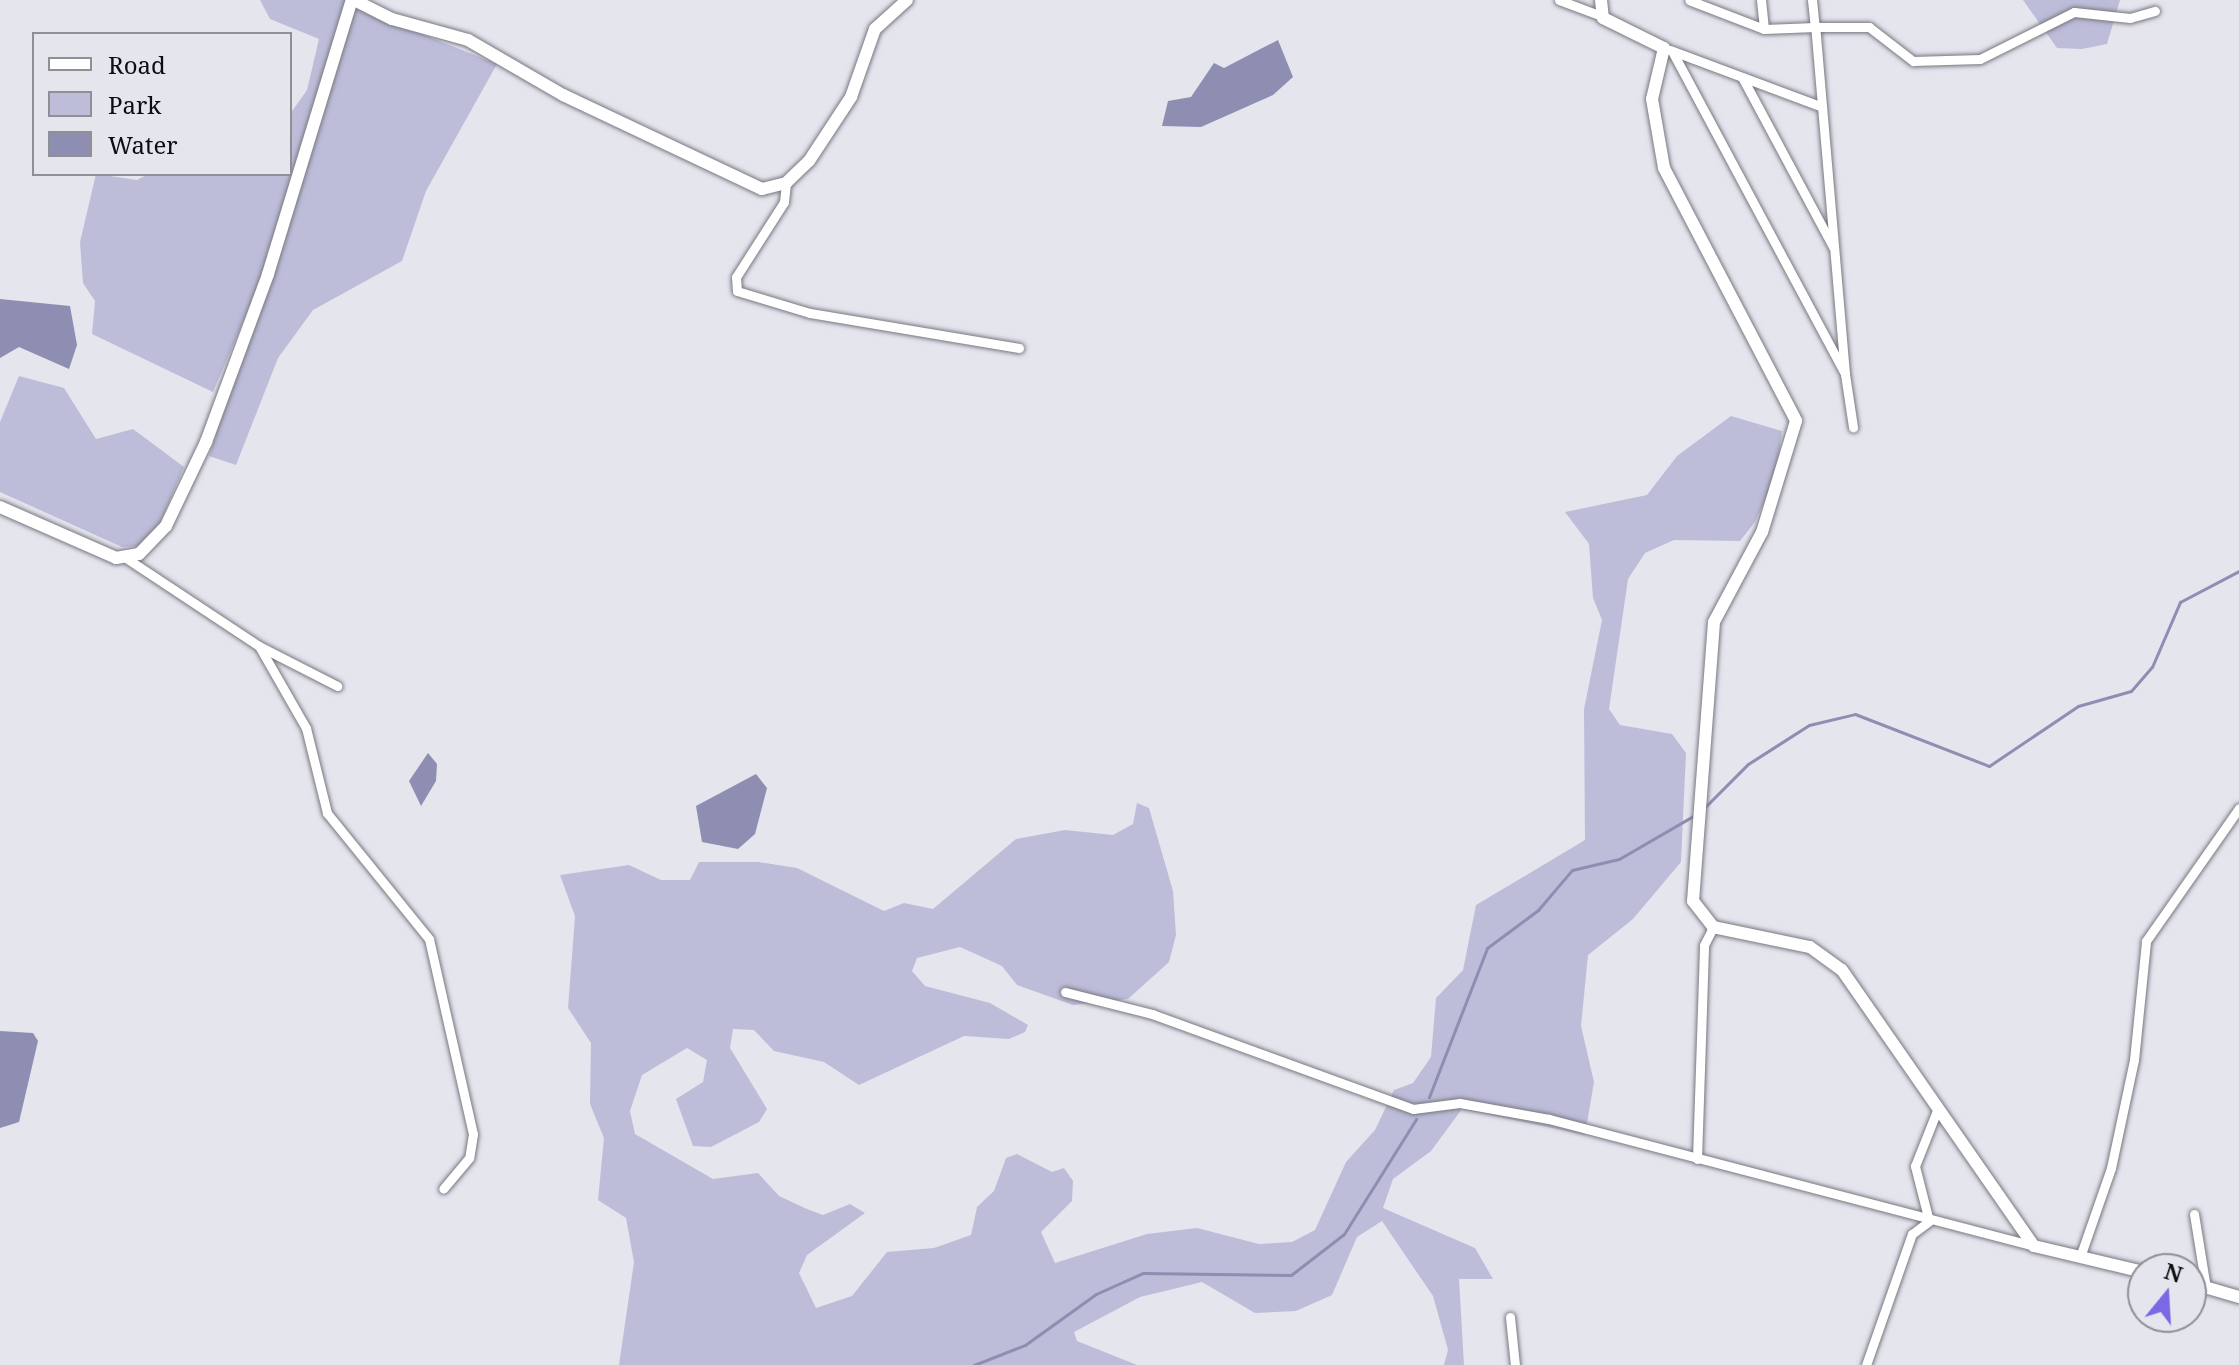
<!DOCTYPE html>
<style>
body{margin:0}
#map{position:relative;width:2239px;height:1365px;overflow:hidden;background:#e5e5ee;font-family:"Noto Serif",serif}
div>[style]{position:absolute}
.green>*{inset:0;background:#bdbdda}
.water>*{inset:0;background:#8e8db2}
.stream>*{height:3px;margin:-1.5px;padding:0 1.5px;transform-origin:1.5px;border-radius:1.5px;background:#8e8db2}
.roads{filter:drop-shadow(0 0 2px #787880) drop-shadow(0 0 2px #787880)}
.minor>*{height:9px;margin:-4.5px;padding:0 4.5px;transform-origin:4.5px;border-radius:4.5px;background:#fff}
.tertiary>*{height:12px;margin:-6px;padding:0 6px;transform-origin:6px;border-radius:6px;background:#fff}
span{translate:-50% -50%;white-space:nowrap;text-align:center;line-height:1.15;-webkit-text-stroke:8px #e5e5ee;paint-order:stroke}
.legend{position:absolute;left:32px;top:32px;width:260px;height:144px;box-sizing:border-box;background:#e5e5ee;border:2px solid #8f8f95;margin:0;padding:10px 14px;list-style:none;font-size:24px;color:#0e0e10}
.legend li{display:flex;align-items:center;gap:16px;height:40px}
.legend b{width:40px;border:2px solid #8f8f95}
.north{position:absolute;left:2127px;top:1253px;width:80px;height:80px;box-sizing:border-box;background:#e5e5ee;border:2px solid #8f8f95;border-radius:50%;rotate:18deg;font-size:22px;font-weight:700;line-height:32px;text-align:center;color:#0e0e10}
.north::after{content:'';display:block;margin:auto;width:28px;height:36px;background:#7a69e4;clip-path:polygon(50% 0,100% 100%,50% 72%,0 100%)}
</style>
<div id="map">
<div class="green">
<i style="clip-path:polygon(260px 0,348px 0,264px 273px,213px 392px,92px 334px,95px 301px,83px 283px,80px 242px,96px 174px,137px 180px,148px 174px,290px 174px,290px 114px,307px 90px,319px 39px,270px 19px)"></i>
<i style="clip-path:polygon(2023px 0,2120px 0,2107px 44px,2082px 49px,2057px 48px)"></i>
<i style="clip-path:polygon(356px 8px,497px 64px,426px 191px,402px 261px,313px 310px,278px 358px,236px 465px,209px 456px)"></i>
<i style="clip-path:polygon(19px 376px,64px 388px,96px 439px,133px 429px,184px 467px,156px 532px,138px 546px,122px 547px,0 492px,0 422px)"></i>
<i style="clip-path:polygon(1731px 416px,1782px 431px,1776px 475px,1755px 522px,1740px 541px,1674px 540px,1645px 553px,1628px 579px,1609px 709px,1620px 725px,1672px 734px,1686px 753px,1681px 862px,1633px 919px,1588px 955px,1581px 1026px,1594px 1082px,1585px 1135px,1462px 1109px,1431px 1151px,1393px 1179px,1383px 1208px,1475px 1248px,1493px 1279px,1459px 1279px,1464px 1365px,1444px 1365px,1448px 1350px,1433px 1296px,1382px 1221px,1357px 1237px,1332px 1295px,1296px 1311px,1255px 1313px,1202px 1282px,1140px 1297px,1074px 1332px,1077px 1341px,1137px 1365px,619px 1365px,634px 1262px,626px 1218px,598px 1200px,604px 1138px,590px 1104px,591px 1043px,568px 1008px,575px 916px,560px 875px,629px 865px,661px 880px,690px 880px,699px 862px,758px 862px,797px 868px,884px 911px,904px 903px,933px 909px,1016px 839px,1065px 830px,1113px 835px,1133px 824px,1137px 803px,1149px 808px,1173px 891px,1176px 935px,1169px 962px,1128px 999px,1073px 1005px,1017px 985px,1002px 966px,960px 947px,917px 958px,912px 971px,925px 986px,990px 1003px,1028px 1025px,1025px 1032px,1009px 1039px,964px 1036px,859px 1085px,824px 1062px,774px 1051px,754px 1030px,733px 1029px,730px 1048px,767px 1109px,759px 1122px,711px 1147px,693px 1146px,676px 1099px,703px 1082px,707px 1060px,687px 1048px,642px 1075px,630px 1111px,635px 1134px,713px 1179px,758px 1173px,779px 1196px,807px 1209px,823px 1215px,850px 1204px,865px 1213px,807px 1255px,799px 1273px,816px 1308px,852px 1296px,887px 1252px,934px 1248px,971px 1235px,977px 1207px,994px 1191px,1006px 1158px,1017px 1154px,1052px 1172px,1064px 1168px,1073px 1181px,1072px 1201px,1041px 1232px,1055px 1263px,1147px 1234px,1197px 1228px,1259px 1244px,1292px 1242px,1315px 1230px,1346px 1162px,1375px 1130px,1394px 1090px,1413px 1083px,1431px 1057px,1436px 998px,1463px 970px,1476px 905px,1585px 840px,1584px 709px,1602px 620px,1593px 598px,1589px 544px,1565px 512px,1647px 495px,1677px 456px)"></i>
</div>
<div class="water">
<i style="clip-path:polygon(1278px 40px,1293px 77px,1273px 95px,1201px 127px,1162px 126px,1168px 101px,1191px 97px,1214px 63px,1224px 68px)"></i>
<i style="clip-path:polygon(0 299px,70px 306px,77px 345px,69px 369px,19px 347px,0 358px)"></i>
<i style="clip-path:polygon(428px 753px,437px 764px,436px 781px,421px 806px,409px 781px)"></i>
<i style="clip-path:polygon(756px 774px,767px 788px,755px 834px,738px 849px,702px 842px,696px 806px)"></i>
<i style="clip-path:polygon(0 1031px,33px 1033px,38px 1041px,19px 1122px,0 1128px)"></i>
</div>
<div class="stream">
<i style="left:1704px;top:808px;width:62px;rotate:-45deg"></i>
<i style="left:1748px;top:764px;width:72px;rotate:-32.6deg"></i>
<i style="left:1809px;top:725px;width:47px;rotate:-13.4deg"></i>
<i style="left:1855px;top:714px;width:144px;rotate:21.2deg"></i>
<i style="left:1989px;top:766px;width:107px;rotate:-34deg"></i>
<i style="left:2078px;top:706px;width:55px;rotate:-15.8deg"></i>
<i style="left:2131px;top:691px;width:32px;rotate:-49deg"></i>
<i style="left:2152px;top:667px;width:71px;rotate:-66.7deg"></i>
<i style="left:2180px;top:602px;width:67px;rotate:-27.7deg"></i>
<i style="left:1429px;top:1097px;width:160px;rotate:-68.7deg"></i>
<i style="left:1487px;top:948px;width:64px;rotate:-36.7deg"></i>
<i style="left:1538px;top:910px;width:52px;rotate:-49.6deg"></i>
<i style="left:1572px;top:870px;width:48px;rotate:-13.2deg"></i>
<i style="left:1619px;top:859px;width:88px;rotate:-30.1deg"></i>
<i style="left:974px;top:1365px;width:55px;rotate:-21.4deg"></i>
<i style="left:1025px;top:1345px;width:87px;rotate:-35.7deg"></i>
<i style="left:1096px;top:1294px;width:51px;rotate:-24.1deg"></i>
<i style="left:1143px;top:1273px;width:148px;rotate:0.8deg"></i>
<i style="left:1291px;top:1275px;width:67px;rotate:-37.7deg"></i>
<i style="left:1344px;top:1234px;width:136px;rotate:-57.9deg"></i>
</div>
<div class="roads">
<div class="minor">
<i style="left:1559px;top:0;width:43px;rotate:20.6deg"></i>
<i style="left:1761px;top:0;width:29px;rotate:84deg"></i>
<i style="left:1812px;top:0;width:27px;rotate:84deg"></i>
<i style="left:1815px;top:27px;width:54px"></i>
<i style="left:1869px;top:27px;width:56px;rotate:37.7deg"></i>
<i style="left:1913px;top:61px;width:67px;rotate:-1.7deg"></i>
<i style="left:1980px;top:59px;width:105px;rotate:-26.6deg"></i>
<i style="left:2074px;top:12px;width:56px;rotate:6.1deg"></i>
<i style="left:2130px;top:18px;width:26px;rotate:-16deg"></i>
<i style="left:1670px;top:50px;width:160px;rotate:20.5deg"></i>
<i style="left:1672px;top:51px;width:366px;rotate:61.8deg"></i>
<i style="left:1845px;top:374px;width:348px;rotate:-94.9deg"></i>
<i style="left:1815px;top:27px;width:51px;rotate:177.8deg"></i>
<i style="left:1764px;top:29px;width:80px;rotate:-158.9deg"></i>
<i style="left:1742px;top:77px;width:193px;rotate:61.8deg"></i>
<i style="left:786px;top:183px;width:19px;rotate:96deg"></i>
<i style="left:784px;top:202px;width:89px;rotate:122.6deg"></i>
<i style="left:736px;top:277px;width:14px;rotate:86deg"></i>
<i style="left:737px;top:291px;width:76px;rotate:16.8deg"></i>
<i style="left:810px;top:313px;width:212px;rotate:9.5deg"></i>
<i style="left:1845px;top:374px;width:54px;rotate:81.4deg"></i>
<i style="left:126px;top:558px;width:159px;rotate:33.5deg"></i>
<i style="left:259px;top:646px;width:88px;rotate:27.1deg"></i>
<i style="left:259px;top:646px;width:95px;rotate:60.2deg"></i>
<i style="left:306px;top:728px;width:88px;rotate:76.1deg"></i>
<i style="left:327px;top:813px;width:162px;rotate:51deg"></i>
<i style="left:429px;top:939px;width:200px;rotate:77.3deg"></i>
<i style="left:473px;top:1134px;width:24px;rotate:99deg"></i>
<i style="left:469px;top:1158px;width:40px;rotate:130deg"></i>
<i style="left:1065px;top:992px;width:90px;rotate:14.2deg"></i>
<i style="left:1152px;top:1014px;width:278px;rotate:20deg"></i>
<i style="left:1413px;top:1109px;width:47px;rotate:-7.3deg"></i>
<i style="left:1460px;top:1103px;width:90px;rotate:10.2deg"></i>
<i style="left:1549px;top:1119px;width:501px;rotate:14.67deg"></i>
<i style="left:1697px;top:1159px;width:214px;rotate:-88.1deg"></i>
<i style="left:1704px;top:945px;width:20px;rotate:-63deg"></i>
<i style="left:2194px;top:1214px;width:75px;rotate:80.8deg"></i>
<i style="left:2080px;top:1257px;width:94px;rotate:-70.8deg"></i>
<i style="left:2111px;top:1168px;width:110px;rotate:-78deg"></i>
<i style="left:2134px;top:1060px;width:120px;rotate:-84.2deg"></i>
<i style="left:2146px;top:941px;width:162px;rotate:-55deg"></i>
<i style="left:1510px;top:1317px;width:48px;rotate:84.1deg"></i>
<i style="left:1866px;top:1365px;width:139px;rotate:-70.7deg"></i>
<i style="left:1912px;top:1234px;width:21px;rotate:-37deg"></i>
<i style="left:1929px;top:1221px;width:57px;rotate:-104.3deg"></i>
<i style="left:1915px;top:1166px;width:62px;rotate:-68.4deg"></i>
</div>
<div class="tertiary">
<i style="left:354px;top:0;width:42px;rotate:26.6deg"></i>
<i style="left:392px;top:19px;width:79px;rotate:15.4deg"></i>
<i style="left:468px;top:40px;width:110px;rotate:30.1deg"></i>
<i style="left:563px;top:95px;width:220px;rotate:25.3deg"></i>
<i style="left:762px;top:189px;width:25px;rotate:-14deg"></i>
<i style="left:786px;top:183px;width:32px;rotate:-44deg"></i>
<i style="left:809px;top:161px;width:77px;rotate:-56.7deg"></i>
<i style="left:851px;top:97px;width:72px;rotate:-70.6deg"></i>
<i style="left:875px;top:29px;width:43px;rotate:-42.2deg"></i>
<i style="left:1601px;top:0;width:18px;rotate:84deg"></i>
<i style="left:1603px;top:18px;width:68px;rotate:26.2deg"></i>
<i style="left:1664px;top:48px;width:52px;rotate:103.2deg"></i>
<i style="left:1652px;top:99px;width:70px;rotate:80.1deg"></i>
<i style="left:1664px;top:168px;width:285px;rotate:62.4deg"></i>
<i style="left:1796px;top:421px;width:116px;rotate:107deg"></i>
<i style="left:1762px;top:532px;width:102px;rotate:118.1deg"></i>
<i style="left:1714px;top:622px;width:280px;rotate:94.3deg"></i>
<i style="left:1693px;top:901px;width:33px;rotate:52deg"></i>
<i style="left:1713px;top:927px;width:99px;rotate:11.7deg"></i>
<i style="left:1810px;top:947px;width:39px;rotate:36deg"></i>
<i style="left:1842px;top:970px;width:336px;rotate:55.2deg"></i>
<i style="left:2034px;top:1246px;width:112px;rotate:13.4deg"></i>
<i style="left:0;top:507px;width:127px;rotate:23.7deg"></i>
<i style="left:116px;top:558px;width:23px;rotate:-10deg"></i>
<i style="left:139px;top:554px;width:39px;rotate:-46deg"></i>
<i style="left:166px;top:526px;width:93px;rotate:-64.5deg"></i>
<i style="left:206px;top:442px;width:179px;rotate:-69.7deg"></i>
<i style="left:268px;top:274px;width:287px;rotate:-73deg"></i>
<i style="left:2191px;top:1283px;width:50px;rotate:16.3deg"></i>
</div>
</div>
<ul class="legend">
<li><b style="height:10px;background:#fff"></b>Road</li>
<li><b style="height:22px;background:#bdbdda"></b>Park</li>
<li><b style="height:22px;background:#8e8db2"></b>Water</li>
</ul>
<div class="north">N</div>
</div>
